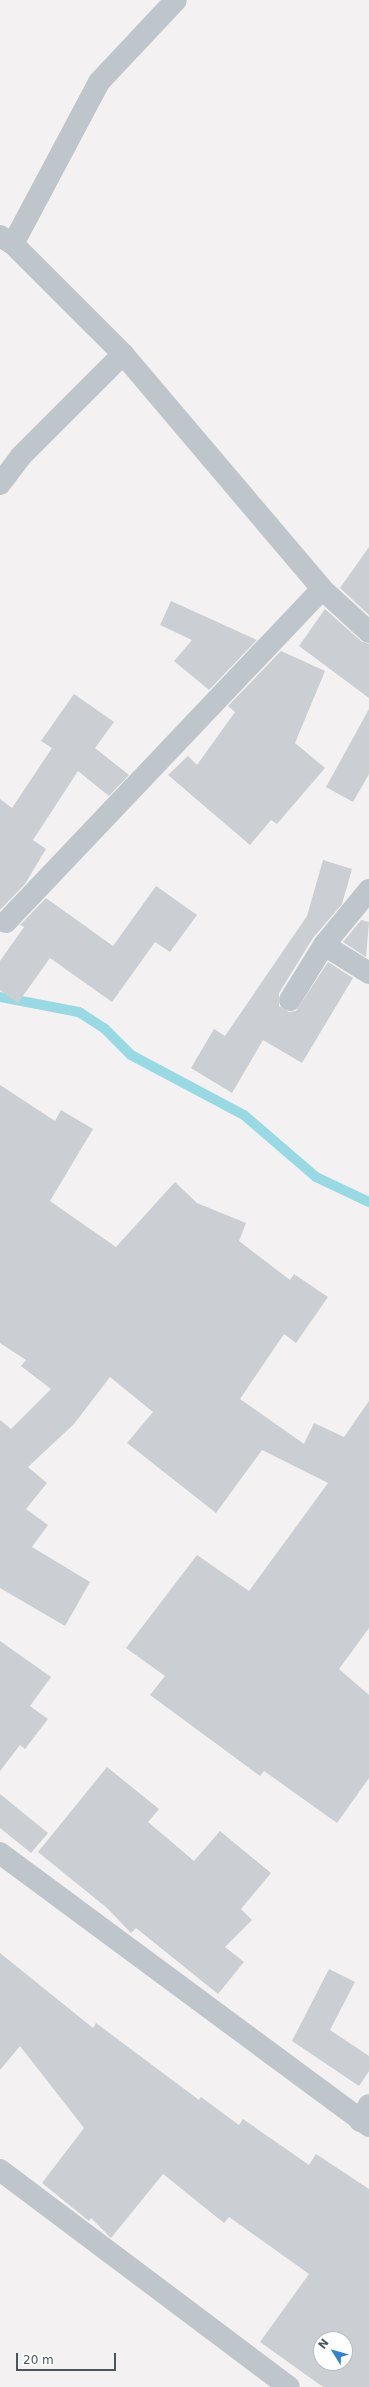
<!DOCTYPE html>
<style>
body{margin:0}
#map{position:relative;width:369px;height:2387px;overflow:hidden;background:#f3f1f1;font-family:"DejaVu Sans",sans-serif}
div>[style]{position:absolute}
.stream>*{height:10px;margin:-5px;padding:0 5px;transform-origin:5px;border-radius:5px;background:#98dae3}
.building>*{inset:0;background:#cbcfd3}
.minor>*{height:22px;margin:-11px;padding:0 11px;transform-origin:11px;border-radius:11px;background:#bec6cc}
span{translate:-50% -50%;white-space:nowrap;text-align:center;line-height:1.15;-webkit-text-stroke:4px #fff;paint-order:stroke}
.north{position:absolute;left:313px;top:2331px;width:40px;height:40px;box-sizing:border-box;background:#fff;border:1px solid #b7bbbe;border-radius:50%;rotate:307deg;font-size:11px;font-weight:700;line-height:16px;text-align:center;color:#4b565c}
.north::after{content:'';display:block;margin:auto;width:14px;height:18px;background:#2f84cf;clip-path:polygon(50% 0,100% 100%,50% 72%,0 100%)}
.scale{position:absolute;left:16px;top:2353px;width:100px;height:18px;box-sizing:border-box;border:2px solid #4b565c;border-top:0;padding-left:5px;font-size:12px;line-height:14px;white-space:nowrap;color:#4b565c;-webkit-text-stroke:3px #fff;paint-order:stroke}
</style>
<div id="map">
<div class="stream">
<i style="left:0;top:997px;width:80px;rotate:10.8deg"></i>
<i style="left:79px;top:1012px;width:30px;rotate:33deg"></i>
<i style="left:104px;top:1028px;width:38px;rotate:45deg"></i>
<i style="left:131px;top:1055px;width:128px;rotate:28deg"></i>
<i style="left:244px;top:1115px;width:95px;rotate:40.7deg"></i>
<i style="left:316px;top:1177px;width:59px;rotate:25.3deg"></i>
</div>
<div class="building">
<i style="clip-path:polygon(369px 547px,369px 615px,340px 588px)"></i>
<i style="clip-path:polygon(171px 601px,257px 640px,209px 690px,174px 661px,192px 640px,160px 625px)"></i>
<i style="clip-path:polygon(325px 609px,361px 641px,369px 644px,369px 698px,299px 646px)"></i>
<i style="clip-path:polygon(281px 651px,325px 671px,295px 743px,325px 768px,277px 824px,271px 820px,250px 845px,168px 775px,188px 756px,197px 765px,235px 712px,228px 706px)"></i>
<i style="clip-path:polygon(74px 694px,114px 722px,95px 748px,129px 775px,109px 796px,78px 771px,33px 840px,46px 849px,25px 884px,0 910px,0 799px,12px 808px,52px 748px,41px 741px)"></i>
<i style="clip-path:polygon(369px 709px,369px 774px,353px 802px,326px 787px)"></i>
<i style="clip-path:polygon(323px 860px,352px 869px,342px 904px,313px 938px,279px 993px,279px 1006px,289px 1012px,296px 1011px,328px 962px,353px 978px,302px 1063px,263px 1040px,232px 1093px,191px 1068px,214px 1029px,225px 1036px,307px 916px)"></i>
<i style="clip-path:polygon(156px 886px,197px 915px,170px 952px,155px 942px,112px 1002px,50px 958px,18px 1003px,0 990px,0 961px,24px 927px,20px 925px,46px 898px,113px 946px)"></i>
<i style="clip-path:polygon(361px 920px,369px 922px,366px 957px,343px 942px)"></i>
<i style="clip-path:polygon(0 1085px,55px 1121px,61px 1110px,93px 1129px,50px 1201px,116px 1247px,175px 1182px,197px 1203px,246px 1223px,239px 1241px,290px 1280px,294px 1274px,328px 1297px,296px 1343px,284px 1334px,240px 1399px,304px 1444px,314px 1423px,344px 1437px,369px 1401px,369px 1628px,339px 1669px,369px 1695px,369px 1778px,337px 1823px,264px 1771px,260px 1776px,150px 1695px,165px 1676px,126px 1648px,197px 1555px,249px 1591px,328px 1483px,262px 1450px,216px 1513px,127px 1443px,153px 1412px,110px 1377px,74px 1424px,28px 1467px,47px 1483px,26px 1509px,48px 1525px,32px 1547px,90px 1582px,65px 1626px,0 1588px,0 1420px,11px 1429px,51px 1389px,21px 1366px,26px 1360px,0 1343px)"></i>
<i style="clip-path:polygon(0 1641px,51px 1677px,30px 1706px,48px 1719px,25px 1749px,20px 1745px,0 1771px)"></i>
<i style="clip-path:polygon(107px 1767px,159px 1809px,148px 1822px,194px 1861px,220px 1831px,271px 1873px,241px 1909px,252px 1920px,225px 1947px,244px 1962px,218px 1994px,136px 1928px,131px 1933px,107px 1908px,38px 1852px)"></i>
<i style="clip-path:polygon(0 1794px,48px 1833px,31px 1853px,0 1828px)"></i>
<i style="clip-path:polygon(evenodd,0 1953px,93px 2028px,96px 2023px,199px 2100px,201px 2097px,239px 2125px,243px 2119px,309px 2165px,316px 2154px,369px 2189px,369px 2387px,323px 2387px,260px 2342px,309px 2274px,229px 2217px,224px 2223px,163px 2174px,111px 2238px,91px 2218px,89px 2221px,42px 2183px,84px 2128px,20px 2046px,0 2070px,0 1953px,321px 2339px,345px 2339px,345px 2363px,321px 2363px,321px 2339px)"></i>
<i style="clip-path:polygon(329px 1969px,355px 1982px,330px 2030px,369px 2056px,369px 2071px,359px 2086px,292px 2041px)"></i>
</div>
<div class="minor">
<i style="left:0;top:236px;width:15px;rotate:32deg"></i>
<i style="left:13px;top:244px;width:156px;rotate:45deg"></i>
<i style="left:123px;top:354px;width:308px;rotate:49.7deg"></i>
<i style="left:322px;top:589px;width:64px;rotate:42.5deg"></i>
<i style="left:13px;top:244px;width:183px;rotate:-62deg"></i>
<i style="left:99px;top:82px;width:112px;rotate:-46.8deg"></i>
<i style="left:0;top:484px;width:35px;rotate:-53deg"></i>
<i style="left:21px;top:456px;width:144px;rotate:-45deg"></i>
<i style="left:6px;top:922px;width:459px;rotate:-46.5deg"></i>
<i style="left:324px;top:945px;width:53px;rotate:31.9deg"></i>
<i style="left:290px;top:1000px;width:65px;rotate:-58.3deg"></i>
<i style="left:324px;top:945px;width:71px;rotate:-50.7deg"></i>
<i style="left:0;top:1853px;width:459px;rotate:36.5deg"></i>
<i style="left:360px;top:2121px;width:18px;rotate:-61deg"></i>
<i style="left:0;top:2170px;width:361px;rotate:36.9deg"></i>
</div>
<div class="north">N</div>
<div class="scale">20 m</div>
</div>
